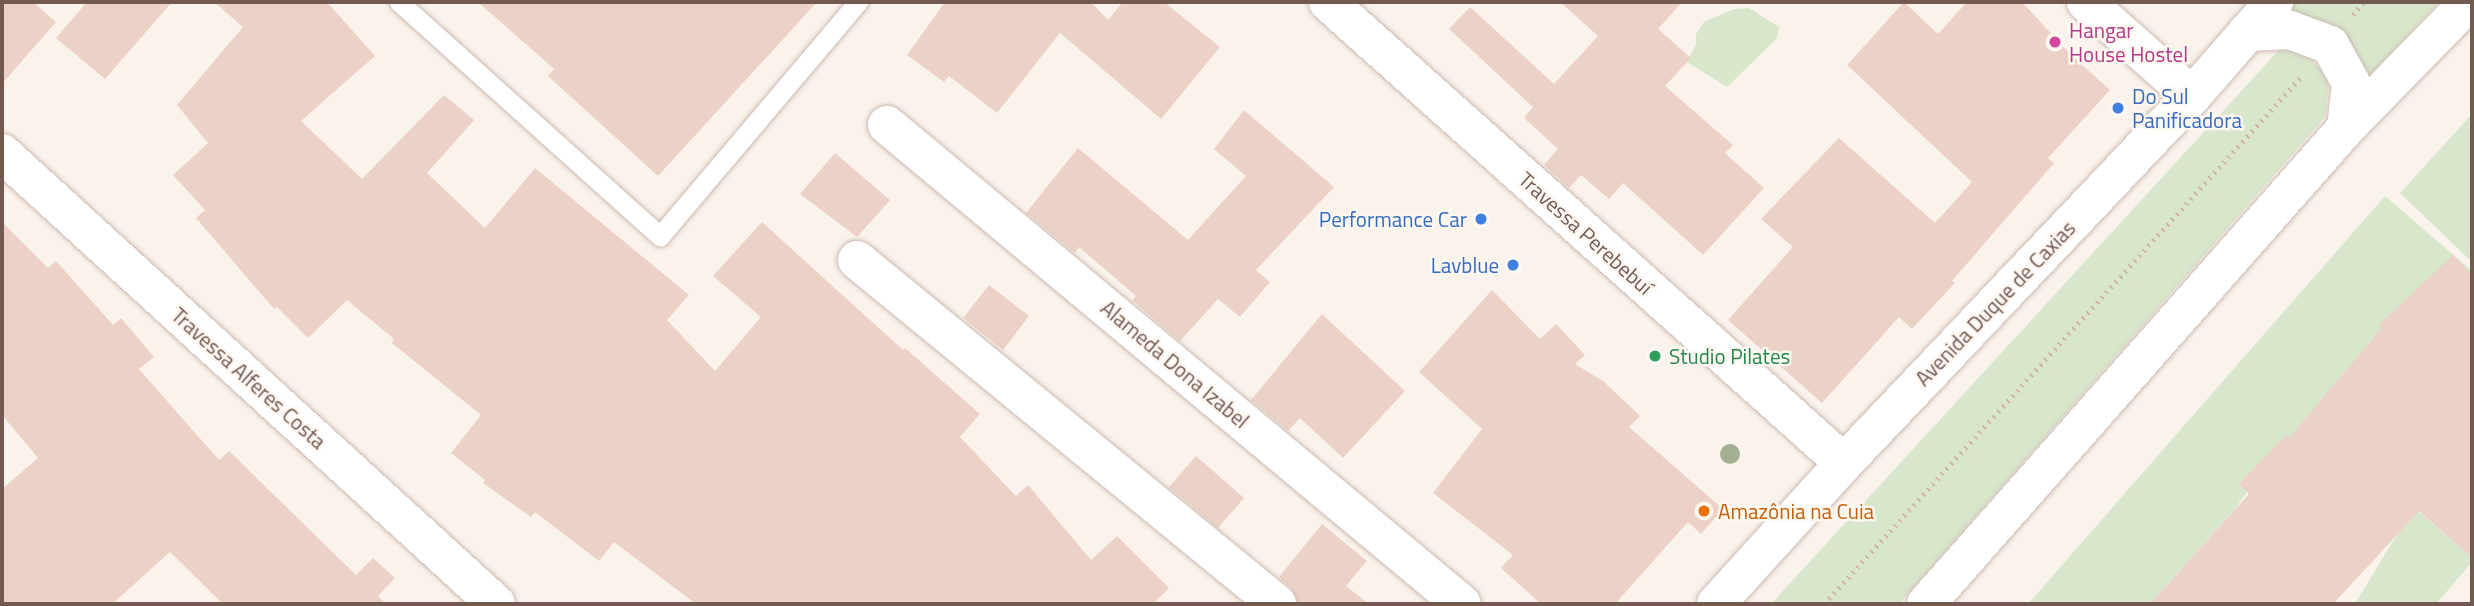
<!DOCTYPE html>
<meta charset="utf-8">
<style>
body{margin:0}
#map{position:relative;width:2474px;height:606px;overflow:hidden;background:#faf3eb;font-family:"Titillium Web",sans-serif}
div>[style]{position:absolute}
.green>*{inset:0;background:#d8e6cb}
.building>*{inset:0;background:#ecd2c6}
.path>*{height:4.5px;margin-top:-2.25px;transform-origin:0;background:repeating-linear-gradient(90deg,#d1b5a9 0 2px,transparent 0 7px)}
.roads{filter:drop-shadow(0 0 2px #cbbbb2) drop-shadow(0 0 2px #cbbbb2)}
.service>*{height:19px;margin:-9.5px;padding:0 9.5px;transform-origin:9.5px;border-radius:9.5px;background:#fff}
.minor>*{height:38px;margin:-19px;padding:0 19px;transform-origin:19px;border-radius:19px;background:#fff}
.secondary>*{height:38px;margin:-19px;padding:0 19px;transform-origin:19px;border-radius:19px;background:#fff}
.trees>*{width:20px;height:20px;margin:-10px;border-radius:50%;background:#a3af93}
.dots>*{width:19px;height:19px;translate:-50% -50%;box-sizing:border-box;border:4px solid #fdf7f1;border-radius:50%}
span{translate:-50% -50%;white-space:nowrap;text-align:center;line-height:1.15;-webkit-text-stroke:5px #fdf7f1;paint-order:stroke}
.hotel-label{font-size:21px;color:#b23c85}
.left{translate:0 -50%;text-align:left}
.shop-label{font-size:21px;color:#366cbe}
.right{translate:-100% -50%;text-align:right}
.street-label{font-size:21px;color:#725a51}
.leisure-label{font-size:21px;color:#27864d}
.food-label{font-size:21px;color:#c56008}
.frame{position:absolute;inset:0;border:4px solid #725a51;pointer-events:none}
</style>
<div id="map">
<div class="green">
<i style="clip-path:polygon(2296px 2px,2439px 2px,2363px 82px,2326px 22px,2284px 14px)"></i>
<i style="clip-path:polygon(1749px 8px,1779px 27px,1777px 38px,1727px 87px,1687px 62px,1696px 44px,1696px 34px,1704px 22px,1734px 9px)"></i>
<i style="clip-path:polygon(2279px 50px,2304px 52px,2329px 79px,2325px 117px,1899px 604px,1771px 604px)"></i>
<i style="clip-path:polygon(2472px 114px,2472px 262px,2400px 193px)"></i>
<i style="clip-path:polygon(2385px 196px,2472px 271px,2472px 428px,2408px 502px,2472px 558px,2472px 562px,2436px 604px,2355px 604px,2396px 536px,2286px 435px,2235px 509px,2150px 604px,2028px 604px)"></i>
</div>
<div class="building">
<i style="clip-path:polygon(2px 2px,33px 2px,56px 22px,2px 84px)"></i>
<i style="clip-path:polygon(87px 2px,172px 2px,105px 79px,56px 38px)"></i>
<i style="clip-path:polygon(214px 2px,327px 2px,375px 56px,301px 121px,362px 179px,444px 95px,474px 120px,427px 173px,485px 228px,535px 168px,689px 295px,667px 320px,715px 371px,761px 317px,713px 276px,762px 222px,903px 350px,905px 348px,980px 414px,960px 437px,1016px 496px,1028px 485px,1091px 560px,1117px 536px,1169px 588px,1153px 604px,696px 604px,614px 542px,599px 561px,535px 512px,531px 517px,483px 483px,485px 480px,451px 453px,481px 415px,392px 343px,394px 339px,347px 300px,308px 338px,277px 307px,274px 309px,196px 218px,205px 210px,173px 175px,208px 143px,177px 105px,243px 27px)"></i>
<i style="clip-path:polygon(478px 2px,817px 2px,658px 176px,548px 76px,554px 69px)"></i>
<i style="clip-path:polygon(945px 2px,1091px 2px,1108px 20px,1123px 2px,1164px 2px,1220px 47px,1161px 119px,1060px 33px,997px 113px,949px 76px,944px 82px,907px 55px)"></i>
<i style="clip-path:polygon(1560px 2px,1682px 2px,1658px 29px,1691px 58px,1665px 86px,1733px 145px,1725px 153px,1764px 188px,1703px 255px,1623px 183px,1609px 199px,1581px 175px,1569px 188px,1544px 165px,1558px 149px,1524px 118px,1533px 107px,1449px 29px,1470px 7px,1554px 84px,1598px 36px)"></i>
<i style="clip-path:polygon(1904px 2px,1938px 34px,1967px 2px,2022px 2px,2071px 55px,2110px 90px,2048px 158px,2054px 163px,1952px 281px,1955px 283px,1912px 329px,1899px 317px,1822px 403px,1728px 320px,1793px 247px,1761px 219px,1839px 138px,1935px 223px,1972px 182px,1847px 65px)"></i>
<i style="clip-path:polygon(1244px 110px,1334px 187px,1256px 270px,1270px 282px,1240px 317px,1218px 299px,1180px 341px,1132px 300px,1136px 296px,1079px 247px,1075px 253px,1026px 213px,1078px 148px,1188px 240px,1246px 176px,1214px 149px)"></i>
<i style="clip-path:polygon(835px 153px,890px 200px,857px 237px,800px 194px)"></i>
<i style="clip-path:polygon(2px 222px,48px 268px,56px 261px,113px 325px,121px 318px,154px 357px,139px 369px,219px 460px,229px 451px,356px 575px,373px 558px,395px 578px,378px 596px,386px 604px,223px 604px,170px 552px,112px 604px,2px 604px,2px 489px,38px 458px,2px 415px)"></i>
<i style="clip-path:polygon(2453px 255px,2472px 275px,2472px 558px,2419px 511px,2333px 604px,2150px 604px,2249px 494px,2239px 484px,2286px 435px,2289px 438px,2382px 328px,2379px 325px)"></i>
<i style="clip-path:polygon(989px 285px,1029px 316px,1003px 350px,963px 318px)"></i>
<i style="clip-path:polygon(1492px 290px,1540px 339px,1556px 324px,1585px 355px,1575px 364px,1603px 381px,1640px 416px,1629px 427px,1723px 509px,1701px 534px,1688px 522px,1615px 604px,1541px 604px,1501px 568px,1513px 555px,1433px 493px,1482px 429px,1419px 372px)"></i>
<i style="clip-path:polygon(1322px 314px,1405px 391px,1343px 458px,1300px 418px,1288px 431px,1251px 400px)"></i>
<i style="clip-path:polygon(1196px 456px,1244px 498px,1218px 528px,1169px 487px)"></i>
<i style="clip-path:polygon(1322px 524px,1367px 561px,1346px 586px,1369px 604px,1298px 604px,1291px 588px,1279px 577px)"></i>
</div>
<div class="path">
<i style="left:2353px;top:15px;width:16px;rotate:-52deg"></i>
<i style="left:1824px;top:604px;width:712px;rotate:-47.85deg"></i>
</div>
<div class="roads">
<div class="service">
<i style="left:399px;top:2px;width:351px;rotate:41.9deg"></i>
<i style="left:660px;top:236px;width:307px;rotate:-49.8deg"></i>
</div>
<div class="minor">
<i style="left:1328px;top:2px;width:692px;rotate:41.78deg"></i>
<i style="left:2086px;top:2px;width:142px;rotate:41.6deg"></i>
<i style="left:887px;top:125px;width:748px;rotate:39.8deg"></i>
<i style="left:2px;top:153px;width:669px;rotate:42.39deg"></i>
<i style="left:857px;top:260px;width:543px;rotate:39.32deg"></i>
</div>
<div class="secondary">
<i style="left:2247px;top:32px;width:43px;rotate:-2.7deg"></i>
<i style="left:2290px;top:30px;width:43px;rotate:20.6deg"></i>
<i style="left:2330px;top:45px;width:43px;rotate:61.1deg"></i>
<i style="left:2351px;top:83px;width:45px;rotate:96.3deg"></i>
<i style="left:1716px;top:604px;width:190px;rotate:-47.8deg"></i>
<i style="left:1844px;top:463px;width:506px;rotate:-46.52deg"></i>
<i style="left:2192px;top:96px;width:125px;rotate:-48.9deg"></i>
<i style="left:1926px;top:604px;width:635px;rotate:-48.58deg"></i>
<i style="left:2346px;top:128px;width:176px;rotate:-45.7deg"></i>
</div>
</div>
<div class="trees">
<i style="left:1730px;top:454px"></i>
</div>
<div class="dots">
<i style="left:2055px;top:42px;background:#d1479c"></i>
<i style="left:2118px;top:108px;background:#3f7fe0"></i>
<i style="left:1481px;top:219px;background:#3f7fe0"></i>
<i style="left:1513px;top:265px;background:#3f7fe0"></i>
<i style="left:1655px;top:356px;background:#2e9e5b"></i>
<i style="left:1704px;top:511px;background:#e8710a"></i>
</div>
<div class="hotel-label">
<span class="left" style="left:2069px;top:42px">Hangar<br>House Hostel</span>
</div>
<div class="shop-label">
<span class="left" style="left:2132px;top:108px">Do Sul<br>Panificadora</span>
<span class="right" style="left:1467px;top:219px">Performance Car</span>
<span class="right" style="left:1499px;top:265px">Lavblue</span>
</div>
<div class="street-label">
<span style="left:1586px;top:233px;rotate:42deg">Travessa Perebebuí</span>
<span style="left:1995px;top:303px;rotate:-46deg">Avenida Duque de Caxias</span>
<span style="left:1175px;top:364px;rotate:40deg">Alameda Dona Izabel</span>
<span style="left:249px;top:378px;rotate:42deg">Travessa Alferes Costa</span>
</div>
<div class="leisure-label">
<span class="left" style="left:1669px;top:356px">Studio Pilates</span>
</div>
<div class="food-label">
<span class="left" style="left:1718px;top:511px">Amazônia na Cuia</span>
</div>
<div class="frame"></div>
</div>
